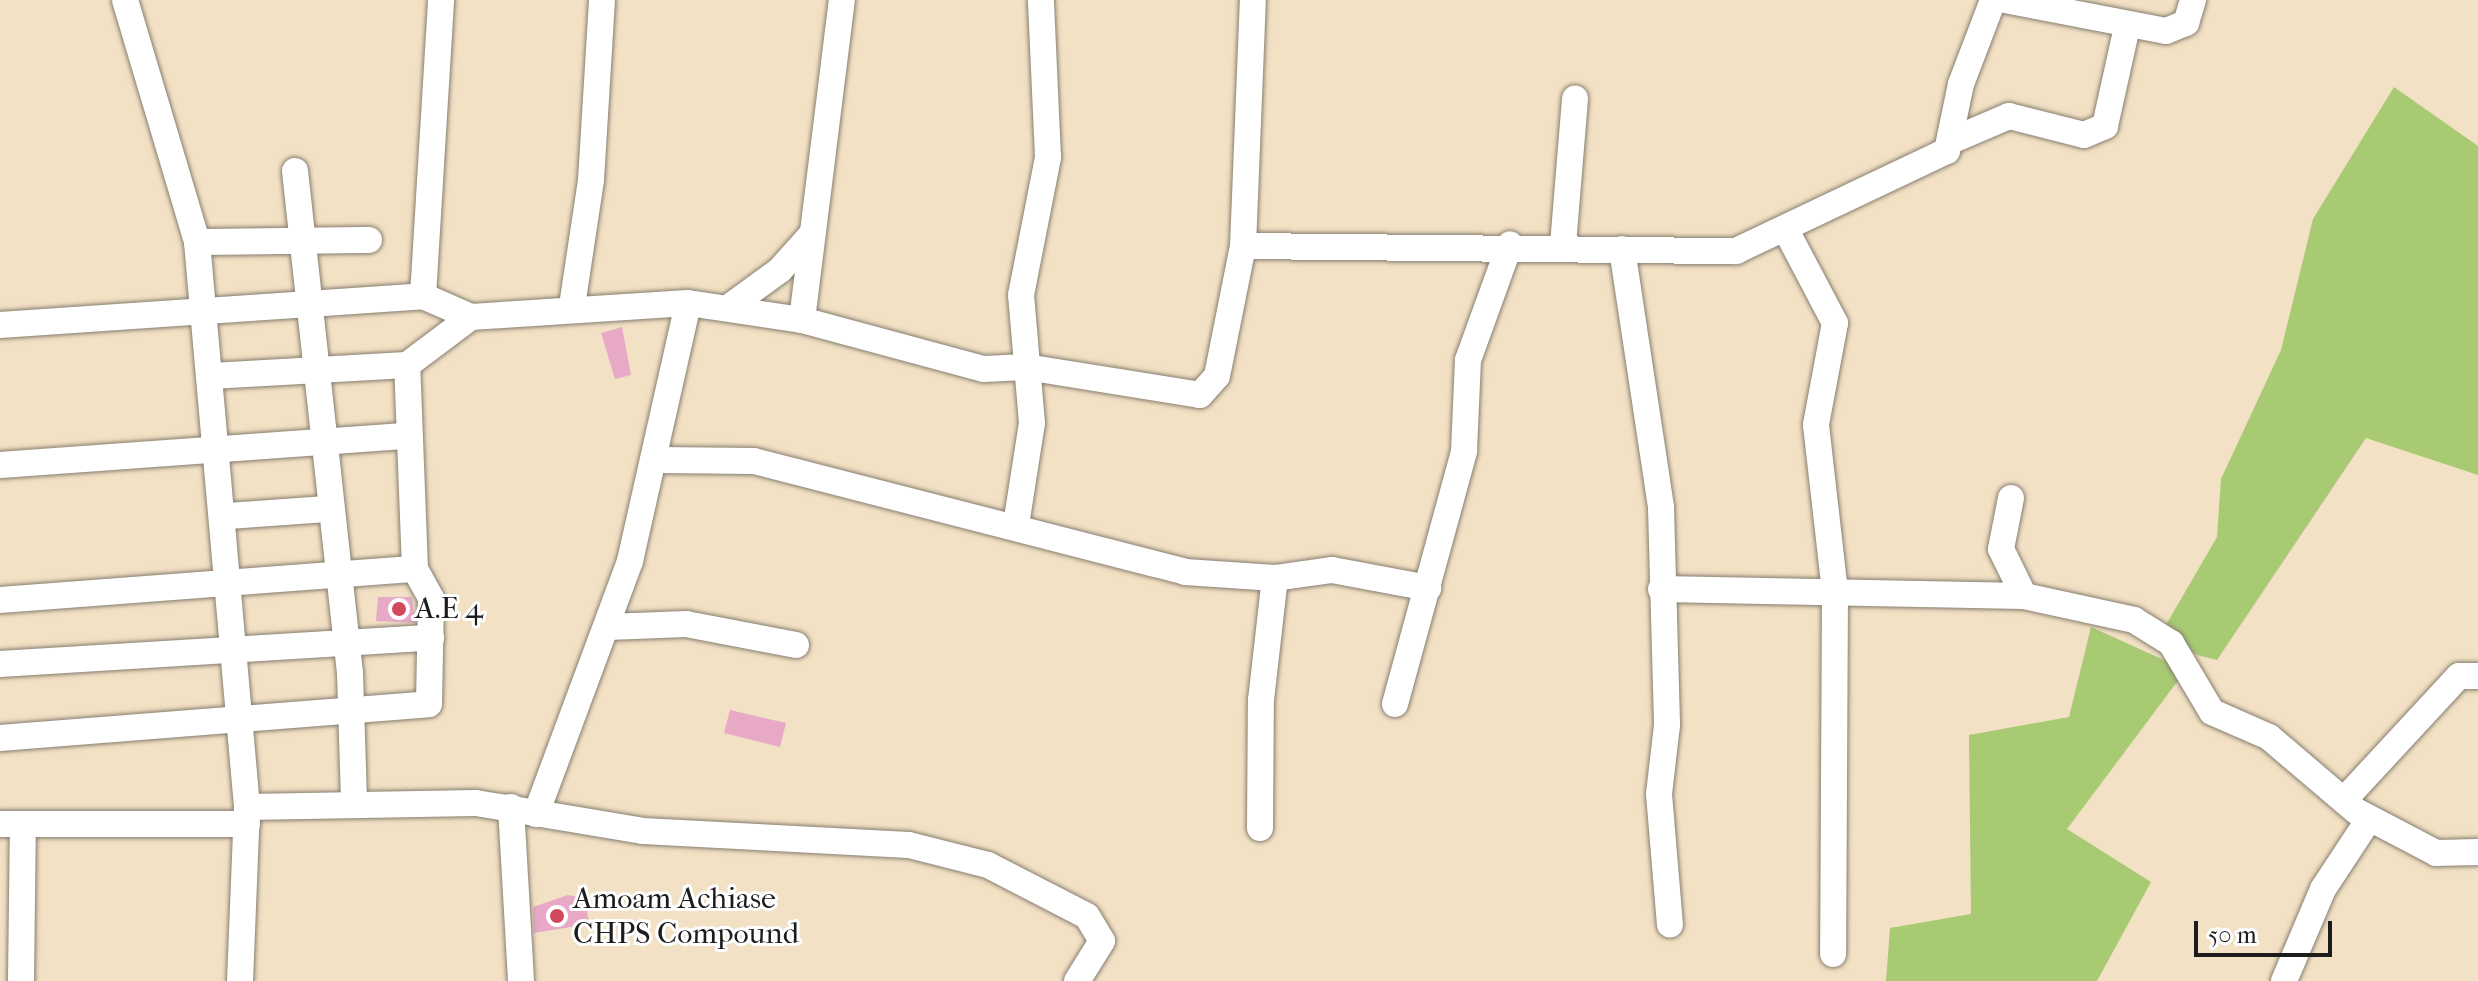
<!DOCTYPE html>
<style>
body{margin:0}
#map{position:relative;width:2478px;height:981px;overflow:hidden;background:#f2e1c4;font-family:"IM FELL French Canon",serif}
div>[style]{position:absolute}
.green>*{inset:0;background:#a7ca73}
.building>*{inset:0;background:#e7a9c6}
.roads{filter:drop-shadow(0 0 2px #877e70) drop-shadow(0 0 2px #877e70)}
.minor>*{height:26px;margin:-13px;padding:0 13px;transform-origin:13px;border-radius:13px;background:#fff}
.dots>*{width:22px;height:22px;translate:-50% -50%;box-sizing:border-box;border:4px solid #fff;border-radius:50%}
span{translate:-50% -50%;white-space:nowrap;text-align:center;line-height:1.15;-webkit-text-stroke:6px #fff;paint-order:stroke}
.poi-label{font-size:30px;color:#1c1c1c}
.left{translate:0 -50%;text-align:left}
.scale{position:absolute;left:2194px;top:921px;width:138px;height:36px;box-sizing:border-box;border:4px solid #1c1c1c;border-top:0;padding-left:10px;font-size:24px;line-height:28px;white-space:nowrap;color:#1c1c1c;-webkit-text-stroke:6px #fff;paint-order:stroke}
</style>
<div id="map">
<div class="green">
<i style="clip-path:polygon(2394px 87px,2478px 146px,2478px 475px,2366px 438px,2217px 660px,2197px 655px,2163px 630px,2217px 537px,2221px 479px,2281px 350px,2313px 219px)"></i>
<i style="clip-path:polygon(2091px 627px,2186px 670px,2067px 829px,2151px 882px,2097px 981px,1886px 981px,1890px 928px,1971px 914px,1969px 735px,2069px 717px)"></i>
</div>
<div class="building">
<i style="clip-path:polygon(622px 327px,631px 375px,615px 379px,601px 333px)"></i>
<i style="clip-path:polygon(378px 597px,412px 597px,415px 623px,376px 621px)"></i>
<i style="clip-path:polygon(730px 710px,786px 723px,780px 747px,724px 733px)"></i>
<i style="clip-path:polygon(568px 895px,585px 898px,589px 924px,534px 933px,533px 907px)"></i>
</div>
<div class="roads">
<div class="minor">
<i style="left:125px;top:0;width:252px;rotate:73.4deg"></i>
<i style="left:197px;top:242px;width:567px;rotate:84.94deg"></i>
<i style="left:247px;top:807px;width:174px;rotate:92.3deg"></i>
<i style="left:2005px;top:0;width:164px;rotate:10.9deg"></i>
<i style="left:2166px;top:31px;width:22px;rotate:-22deg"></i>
<i style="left:2186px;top:23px;width:24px;rotate:-73deg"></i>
<i style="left:1953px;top:140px;width:61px;rotate:-23.2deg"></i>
<i style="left:2009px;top:116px;width:77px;rotate:14.2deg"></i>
<i style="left:2084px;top:135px;width:23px;rotate:-23deg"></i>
<i style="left:2105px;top:126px;width:101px;rotate:-77.5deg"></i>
<i style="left:295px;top:171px;width:505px;rotate:83.75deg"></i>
<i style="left:350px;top:673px;width:130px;rotate:88.2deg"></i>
<i style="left:1787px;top:232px;width:103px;rotate:62.2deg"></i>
<i style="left:1835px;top:323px;width:104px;rotate:100.6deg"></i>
<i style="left:1816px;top:425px;width:168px;rotate:83.5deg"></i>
<i style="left:1835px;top:592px;width:362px;rotate:90.3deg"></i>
<i style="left:197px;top:242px;width:172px;rotate:-0.7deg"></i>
<i style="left:1563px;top:245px;width:147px;rotate:-85.3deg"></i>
<i style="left:1243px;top:246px;width:493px;rotate:0.6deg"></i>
<i style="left:1736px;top:251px;width:233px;rotate:-25.4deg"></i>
<i style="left:1947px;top:151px;width:68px;rotate:-78.2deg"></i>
<i style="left:1961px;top:84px;width:90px;rotate:-69.1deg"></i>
<i style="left:1622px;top:249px;width:262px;rotate:81.4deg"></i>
<i style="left:1661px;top:508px;width:217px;rotate:88.4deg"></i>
<i style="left:1667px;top:725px;width:69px;rotate:96.6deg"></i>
<i style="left:1659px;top:794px;width:131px;rotate:85.2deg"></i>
<i style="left:423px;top:296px;width:297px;rotate:-86.5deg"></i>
<i style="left:732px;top:305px;width:59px;rotate:-36.1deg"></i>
<i style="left:780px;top:270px;width:48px;rotate:-48.4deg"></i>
<i style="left:572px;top:306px;width:127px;rotate:-81.4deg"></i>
<i style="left:591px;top:180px;width:180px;rotate:-86.5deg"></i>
<i style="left:802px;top:320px;width:322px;rotate:-82.9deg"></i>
<i style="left:0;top:325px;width:424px;rotate:-3.9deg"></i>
<i style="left:423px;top:296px;width:52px;rotate:23.6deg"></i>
<i style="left:471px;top:317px;width:217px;rotate:-3.7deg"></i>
<i style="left:688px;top:303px;width:115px;rotate:8.5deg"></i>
<i style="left:802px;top:320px;width:188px;rotate:15.1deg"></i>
<i style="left:984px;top:369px;width:42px;rotate:-2.7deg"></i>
<i style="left:1026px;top:367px;width:176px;rotate:9.1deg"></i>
<i style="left:1200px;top:395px;width:25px;rotate:-48deg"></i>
<i style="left:1217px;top:376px;width:133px;rotate:-78.7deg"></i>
<i style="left:1243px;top:246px;width:246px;rotate:-87.7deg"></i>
<i style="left:211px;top:376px;width:196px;rotate:-3.2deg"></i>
<i style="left:658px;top:460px;width:96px;rotate:0.6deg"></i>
<i style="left:754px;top:461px;width:445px;rotate:14.4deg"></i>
<i style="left:1185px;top:572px;width:90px;rotate:3.8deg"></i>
<i style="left:1275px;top:578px;width:58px;rotate:-8deg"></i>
<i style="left:1332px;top:570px;width:98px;rotate:10.6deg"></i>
<i style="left:0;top:465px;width:409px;rotate:-4.1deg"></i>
<i style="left:2011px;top:498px;width:52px;rotate:101.1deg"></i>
<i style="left:2001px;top:549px;width:52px;rotate:63.9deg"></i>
<i style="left:227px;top:516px;width:101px;rotate:-4deg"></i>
<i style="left:1016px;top:525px;width:103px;rotate:-81.1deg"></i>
<i style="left:1032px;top:423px;width:128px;rotate:-94.9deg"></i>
<i style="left:1021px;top:295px;width:141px;rotate:-78.9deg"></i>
<i style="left:1048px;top:157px;width:157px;rotate:-92.6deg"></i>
<i style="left:1661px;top:589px;width:363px;rotate:1.1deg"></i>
<i style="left:2024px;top:596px;width:113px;rotate:12.3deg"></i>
<i style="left:2134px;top:620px;width:44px;rotate:31.9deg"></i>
<i style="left:2171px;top:643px;width:80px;rotate:59.3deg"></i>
<i style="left:2212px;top:712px;width:62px;rotate:23.7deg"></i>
<i style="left:2269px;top:737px;width:114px;rotate:40.4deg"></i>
<i style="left:2356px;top:811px;width:90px;rotate:27.7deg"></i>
<i style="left:2436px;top:853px;width:42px;rotate:-1.4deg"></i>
<i style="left:0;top:600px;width:416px;rotate:-4.3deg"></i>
<i style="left:608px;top:627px;width:78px;rotate:-2.2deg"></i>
<i style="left:686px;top:624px;width:112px;rotate:10.8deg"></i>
<i style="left:0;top:664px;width:432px;rotate:-3.5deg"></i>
<i style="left:1395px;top:704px;width:262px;rotate:-74.7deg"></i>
<i style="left:1464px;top:451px;width:91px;rotate:-87.5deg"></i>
<i style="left:1468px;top:360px;width:123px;rotate:-70.1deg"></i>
<i style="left:0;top:738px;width:430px;rotate:-4.5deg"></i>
<i style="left:429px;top:704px;width:106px;rotate:-88.9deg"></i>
<i style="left:431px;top:598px;width:33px;rotate:-119deg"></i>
<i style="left:415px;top:569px;width:204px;rotate:-92.2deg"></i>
<i style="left:407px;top:365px;width:80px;rotate:-36.9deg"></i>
<i style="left:2344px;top:800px;width:169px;rotate:-47.2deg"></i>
<i style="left:2459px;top:676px;width:19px"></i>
<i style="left:247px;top:807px;width:229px;rotate:-1deg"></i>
<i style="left:476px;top:803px;width:169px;rotate:9.5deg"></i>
<i style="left:643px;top:831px;width:266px;rotate:3deg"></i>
<i style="left:909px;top:845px;width:81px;rotate:14.2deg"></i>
<i style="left:988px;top:865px;width:111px;rotate:27.3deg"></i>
<i style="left:1087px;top:916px;width:29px;rotate:59deg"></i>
<i style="left:1102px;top:941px;width:47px;rotate:122deg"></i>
<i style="left:511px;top:807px;width:174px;rotate:86.7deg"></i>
<i style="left:536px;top:814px;width:270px;rotate:-69.6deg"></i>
<i style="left:630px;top:561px;width:264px;rotate:-77.3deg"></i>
<i style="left:0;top:824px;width:247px"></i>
<i style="left:1260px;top:828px;width:128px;rotate:-89.6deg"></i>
<i style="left:1261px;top:700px;width:123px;rotate:-83.5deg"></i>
<i style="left:21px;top:981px;width:156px;rotate:-89.3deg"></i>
<i style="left:2284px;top:981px;width:100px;rotate:-67deg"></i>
<i style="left:2323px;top:889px;width:84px;rotate:-56.7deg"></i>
</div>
</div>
<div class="dots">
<i style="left:399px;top:609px;background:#d1495b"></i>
<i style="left:557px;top:916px;background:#d1495b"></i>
</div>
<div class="poi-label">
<span class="left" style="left:415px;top:609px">A.E 4</span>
<span class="left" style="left:573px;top:916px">Amoam Achiase<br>CHPS Compound</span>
</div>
<div class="scale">50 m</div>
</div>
